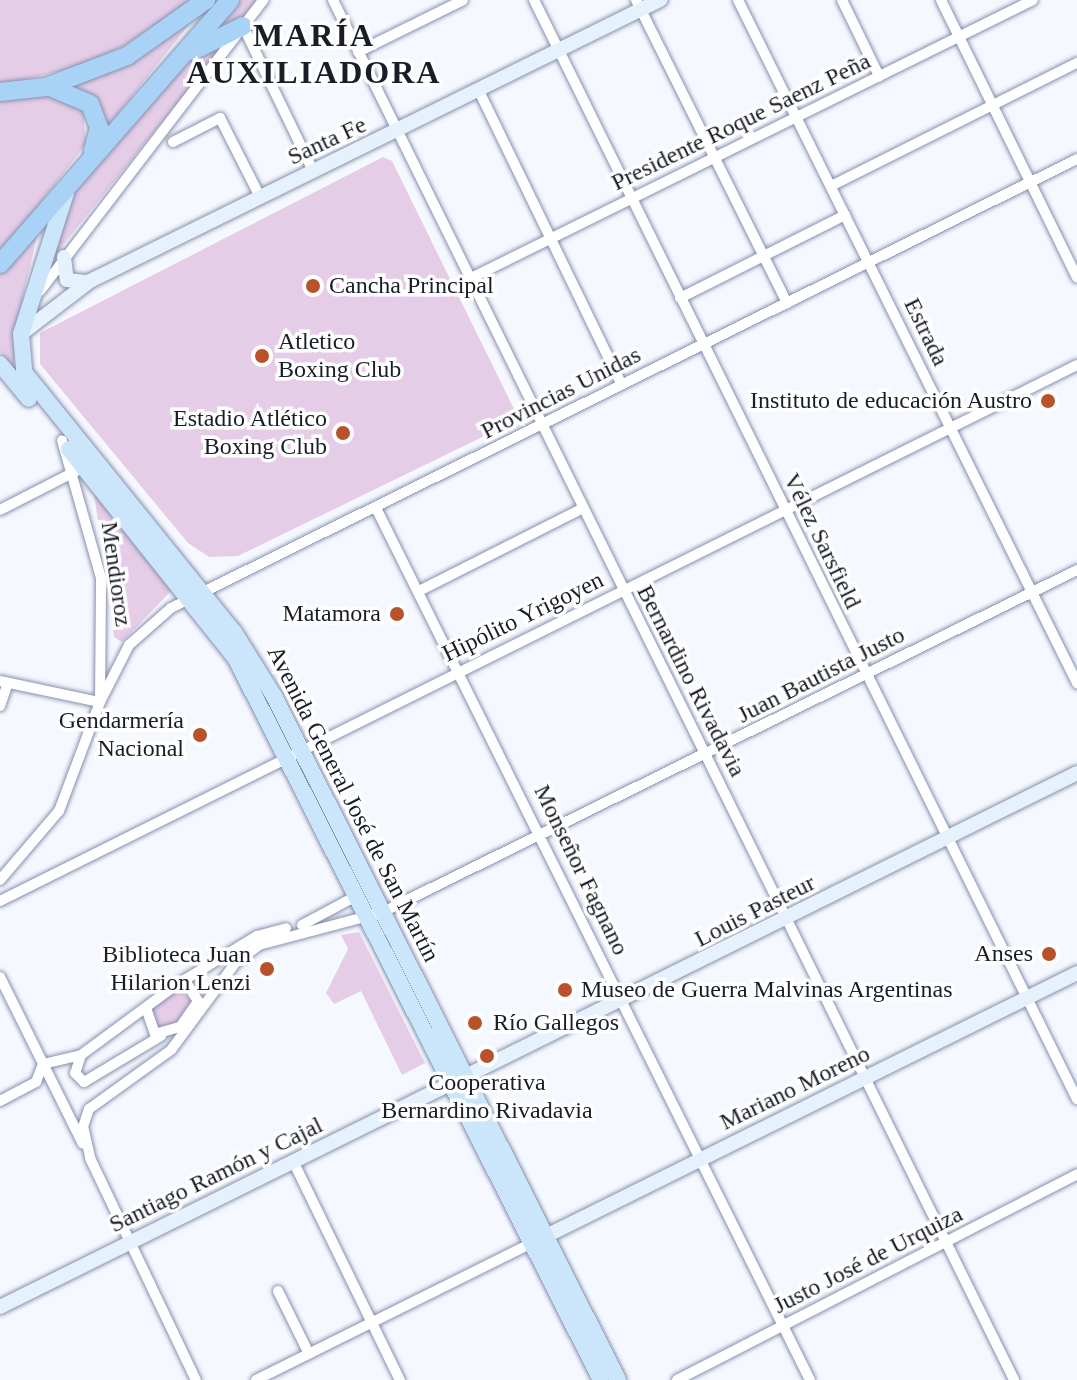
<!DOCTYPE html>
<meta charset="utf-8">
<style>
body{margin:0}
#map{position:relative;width:1077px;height:1380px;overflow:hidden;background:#f6f8ff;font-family:Georgia,serif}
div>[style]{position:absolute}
.green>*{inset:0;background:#e5cde8}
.roads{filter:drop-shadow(0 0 2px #8690ae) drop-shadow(0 0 2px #8690ae)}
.street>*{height:10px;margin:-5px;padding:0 5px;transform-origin:5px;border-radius:5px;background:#fff}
.secondary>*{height:14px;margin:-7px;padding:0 7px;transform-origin:7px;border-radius:7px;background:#e5f2fc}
.primary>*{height:16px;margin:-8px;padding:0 8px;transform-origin:8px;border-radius:8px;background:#cbe5fa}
.highway>*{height:18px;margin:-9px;padding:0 9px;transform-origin:9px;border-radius:9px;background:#a9d3f6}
.dots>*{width:22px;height:22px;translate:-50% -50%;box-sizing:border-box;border:4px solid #fff;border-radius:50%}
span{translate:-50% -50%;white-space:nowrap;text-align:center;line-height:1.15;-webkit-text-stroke:7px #fff;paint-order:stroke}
.street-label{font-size:24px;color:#191d28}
.poi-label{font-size:24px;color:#191d28}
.left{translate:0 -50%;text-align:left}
.right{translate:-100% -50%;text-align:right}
.district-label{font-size:32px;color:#191d28;font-weight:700;letter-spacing:2px}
</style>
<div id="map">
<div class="green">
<i style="clip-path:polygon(0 0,195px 0,153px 32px,84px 65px,0 86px)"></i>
<i style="clip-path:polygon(234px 0,258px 0,240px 23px,213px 33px)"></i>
<i style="clip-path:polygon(192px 21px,151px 72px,102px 134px,95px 100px,71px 83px,127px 61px)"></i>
<i style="clip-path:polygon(232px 35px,42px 271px,69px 199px,173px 69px)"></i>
<i style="clip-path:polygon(46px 94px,83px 108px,86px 144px,0 255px,0 101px)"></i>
<i style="clip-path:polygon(383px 157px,392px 161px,516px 413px,513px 422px,238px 556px,209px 557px,188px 543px,40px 364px,40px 333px)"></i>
<i style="clip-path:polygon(38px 232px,24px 292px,13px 367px,0 352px,0 270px)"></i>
<i style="clip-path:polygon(94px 493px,173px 589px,122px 642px,114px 637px)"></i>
<i style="clip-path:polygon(359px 932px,425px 1063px,402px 1075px,361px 991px,334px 1004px,326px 993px,348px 949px,341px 935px)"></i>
<i style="clip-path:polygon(179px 990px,194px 1003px,179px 1023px,154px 1029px,151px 1010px)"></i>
</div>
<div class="roads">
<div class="street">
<i style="left:333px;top:0;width:1539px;rotate:63.73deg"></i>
<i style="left:534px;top:0;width:1226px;rotate:63.71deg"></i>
<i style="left:636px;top:0;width:339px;rotate:63.5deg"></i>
<i style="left:738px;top:0;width:763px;rotate:63.6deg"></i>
<i style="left:842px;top:0;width:85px;rotate:64deg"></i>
<i style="left:941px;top:0;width:309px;rotate:63.9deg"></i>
<i style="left:243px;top:26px;width:161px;rotate:64.2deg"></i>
<i style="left:358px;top:52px;width:117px;rotate:-26.3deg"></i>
<i style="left:479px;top:91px;width:326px;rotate:64.1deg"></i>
<i style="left:173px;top:142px;width:53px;rotate:-27.1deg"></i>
<i style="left:220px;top:118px;width:89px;rotate:63.1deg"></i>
<i style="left:831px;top:186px;width:275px;rotate:-26.6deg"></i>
<i style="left:467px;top:280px;width:631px;rotate:-26.32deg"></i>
<i style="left:40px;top:291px;width:367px;rotate:-52.5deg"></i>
<i style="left:680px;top:298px;width:185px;rotate:-26.7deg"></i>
<i style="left:376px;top:508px;width:974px;rotate:63.54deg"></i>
<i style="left:0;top:510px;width:90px;rotate:-27.1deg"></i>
<i style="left:419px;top:591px;width:182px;rotate:-26.8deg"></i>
<i style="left:0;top:681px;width:102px;rotate:11.9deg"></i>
<i style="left:100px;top:702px;width:64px;rotate:-63deg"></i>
<i style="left:129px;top:645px;width:56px;rotate:-41.4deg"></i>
<i style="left:171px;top:608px;width:1011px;rotate:-26.36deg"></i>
<i style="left:0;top:706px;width:24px;rotate:-71deg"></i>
<i style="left:0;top:880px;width:91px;rotate:-49.5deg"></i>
<i style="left:59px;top:811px;width:116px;rotate:-69.4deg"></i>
<i style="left:100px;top:702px;width:124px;rotate:-89.5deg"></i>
<i style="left:101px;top:578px;width:143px;rotate:-105.8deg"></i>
<i style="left:0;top:901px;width:1203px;rotate:-26.46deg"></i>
<i style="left:302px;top:925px;width:61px;rotate:-28.2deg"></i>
<i style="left:0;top:977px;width:186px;rotate:63.6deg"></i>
<i style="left:146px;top:1008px;width:28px;rotate:71deg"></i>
<i style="left:155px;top:1034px;width:26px;rotate:-16deg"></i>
<i style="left:180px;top:1027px;width:32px;rotate:-55deg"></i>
<i style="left:198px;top:1001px;width:17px;rotate:-123deg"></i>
<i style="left:189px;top:987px;width:13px;rotate:-171deg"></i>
<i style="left:81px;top:1055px;width:19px;rotate:108deg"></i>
<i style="left:75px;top:1073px;width:13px;rotate:45deg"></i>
<i style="left:84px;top:1082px;width:90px;rotate:-30.9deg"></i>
<i style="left:43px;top:1064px;width:39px;rotate:-13deg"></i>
<i style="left:81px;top:1055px;width:118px;rotate:-36.4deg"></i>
<i style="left:176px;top:985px;width:95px;rotate:-31.2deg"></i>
<i style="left:257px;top:936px;width:30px;rotate:-15deg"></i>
<i style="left:0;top:1101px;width:41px;rotate:-27.8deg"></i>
<i style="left:36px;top:1082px;width:19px;rotate:-69deg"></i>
<i style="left:90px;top:1158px;width:246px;rotate:64.5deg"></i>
<i style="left:91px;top:1161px;width:35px;rotate:-103deg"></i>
<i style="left:83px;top:1127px;width:19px;rotate:-72deg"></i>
<i style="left:89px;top:1109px;width:101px;rotate:-35.7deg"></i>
<i style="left:171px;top:1050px;width:109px;rotate:-53.5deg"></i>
<i style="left:236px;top:962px;width:29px;rotate:-36deg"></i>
<i style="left:259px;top:945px;width:128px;rotate:-14.9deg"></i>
<i style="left:383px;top:912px;width:774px;rotate:-26.23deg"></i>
<i style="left:293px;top:1161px;width:244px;rotate:64deg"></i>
<i style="left:278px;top:1291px;width:70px;rotate:63.8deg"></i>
<i style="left:256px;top:1380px;width:308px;rotate:-26.4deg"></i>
<i style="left:677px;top:1380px;width:450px;rotate:-27.2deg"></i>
</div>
<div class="secondary">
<i style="left:64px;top:257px;width:23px;rotate:83deg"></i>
<i style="left:67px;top:280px;width:19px;rotate:6deg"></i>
<i style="left:21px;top:334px;width:87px;rotate:-37.5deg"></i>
<i style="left:90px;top:281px;width:636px;rotate:-26.24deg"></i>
<i style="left:536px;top:1241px;width:604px;rotate:-26.35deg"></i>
<i style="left:0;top:1307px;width:1202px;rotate:-26.37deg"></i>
</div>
<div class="primary">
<i style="left:66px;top:193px;width:148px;rotate:107.7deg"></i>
<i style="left:21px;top:334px;width:38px;rotate:85deg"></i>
<i style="left:24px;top:372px;width:334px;rotate:51.1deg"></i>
<i style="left:234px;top:632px;width:75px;rotate:58deg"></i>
<i style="left:274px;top:696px;width:766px;rotate:63.3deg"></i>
<i style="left:0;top:364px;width:45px;rotate:50.4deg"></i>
<i style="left:69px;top:449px;width:268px;rotate:51.5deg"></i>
<i style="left:236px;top:659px;width:808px;rotate:63.15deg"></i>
</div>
<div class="highway">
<i style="left:193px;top:51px;width:56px;rotate:-26.6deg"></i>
<i style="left:50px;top:87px;width:43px;rotate:23deg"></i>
<i style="left:90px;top:104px;width:26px;rotate:69deg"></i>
<i style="left:99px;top:128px;width:24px;rotate:105deg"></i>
<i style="left:0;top:92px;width:46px;rotate:-6.2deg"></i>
<i style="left:46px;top:87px;width:87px;rotate:-20.9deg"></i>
<i style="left:127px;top:56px;width:97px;rotate:-35.3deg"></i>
<i style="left:0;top:264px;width:350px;rotate:-48.9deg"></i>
</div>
</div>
<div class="dots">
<i style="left:313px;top:286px;background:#b9522a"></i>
<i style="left:262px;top:356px;background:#b9522a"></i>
<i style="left:1048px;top:401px;background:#b9522a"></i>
<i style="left:343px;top:433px;background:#b9522a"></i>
<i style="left:397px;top:614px;background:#b9522a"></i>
<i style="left:200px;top:735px;background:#b9522a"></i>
<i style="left:1049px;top:954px;background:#b9522a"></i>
<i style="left:267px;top:969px;background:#b9522a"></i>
<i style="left:565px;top:990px;background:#b9522a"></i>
<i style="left:475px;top:1023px;background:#b9522a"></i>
<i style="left:487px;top:1056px;background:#b9522a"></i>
</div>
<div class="street-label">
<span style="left:741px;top:122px;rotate:-26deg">Presidente Roque Saenz Peña</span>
<span style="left:327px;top:141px;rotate:-25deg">Santa Fe</span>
<span style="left:926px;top:332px;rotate:64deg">Estrada</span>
<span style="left:561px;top:393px;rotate:-27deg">Provincias Unidas</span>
<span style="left:822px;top:541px;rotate:64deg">Vélez Sarsfield</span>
<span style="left:116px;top:574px;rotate:82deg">Mendioroz</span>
<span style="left:523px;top:617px;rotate:-26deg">Hipólito Yrigoyen</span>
<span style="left:821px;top:675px;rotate:-27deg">Juan Bautista Justo</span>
<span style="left:691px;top:681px;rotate:63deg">Bernardino Rivadavia</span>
<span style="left:353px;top:804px;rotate:63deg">Avenida General José de San Martín</span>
<span style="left:581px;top:870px;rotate:64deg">Monseñor Fagnano</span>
<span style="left:755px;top:911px;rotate:-27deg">Louis Pasteur</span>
<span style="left:795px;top:1088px;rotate:-26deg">Mariano Moreno</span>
<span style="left:216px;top:1175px;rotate:-26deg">Santiago Ramón y Cajal</span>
<span style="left:868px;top:1260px;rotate:-27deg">Justo José de Urquiza</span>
</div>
<div class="poi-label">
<span class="left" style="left:329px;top:286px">Cancha Principal</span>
<span class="left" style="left:278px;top:356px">Atletico<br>Boxing Club</span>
<span class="right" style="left:1032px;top:401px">Instituto de educación Austro</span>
<span class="right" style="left:327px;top:433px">Estadio Atlético<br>Boxing Club</span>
<span class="right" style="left:381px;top:614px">Matamora</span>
<span class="right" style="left:184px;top:735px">Gendarmería<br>Nacional</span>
<span class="right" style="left:1033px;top:954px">Anses</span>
<span class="right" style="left:251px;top:969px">Biblioteca Juan<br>Hilarion Lenzi</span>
<span class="left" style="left:581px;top:990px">Museo de Guerra Malvinas Argentinas</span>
<span class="left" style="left:493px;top:1023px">Río Gallegos</span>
<span style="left:487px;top:1097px">Cooperativa<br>Bernardino Rivadavia</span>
</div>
<div class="district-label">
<span style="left:314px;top:54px">MARÍA<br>AUXILIADORA</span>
</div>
</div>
